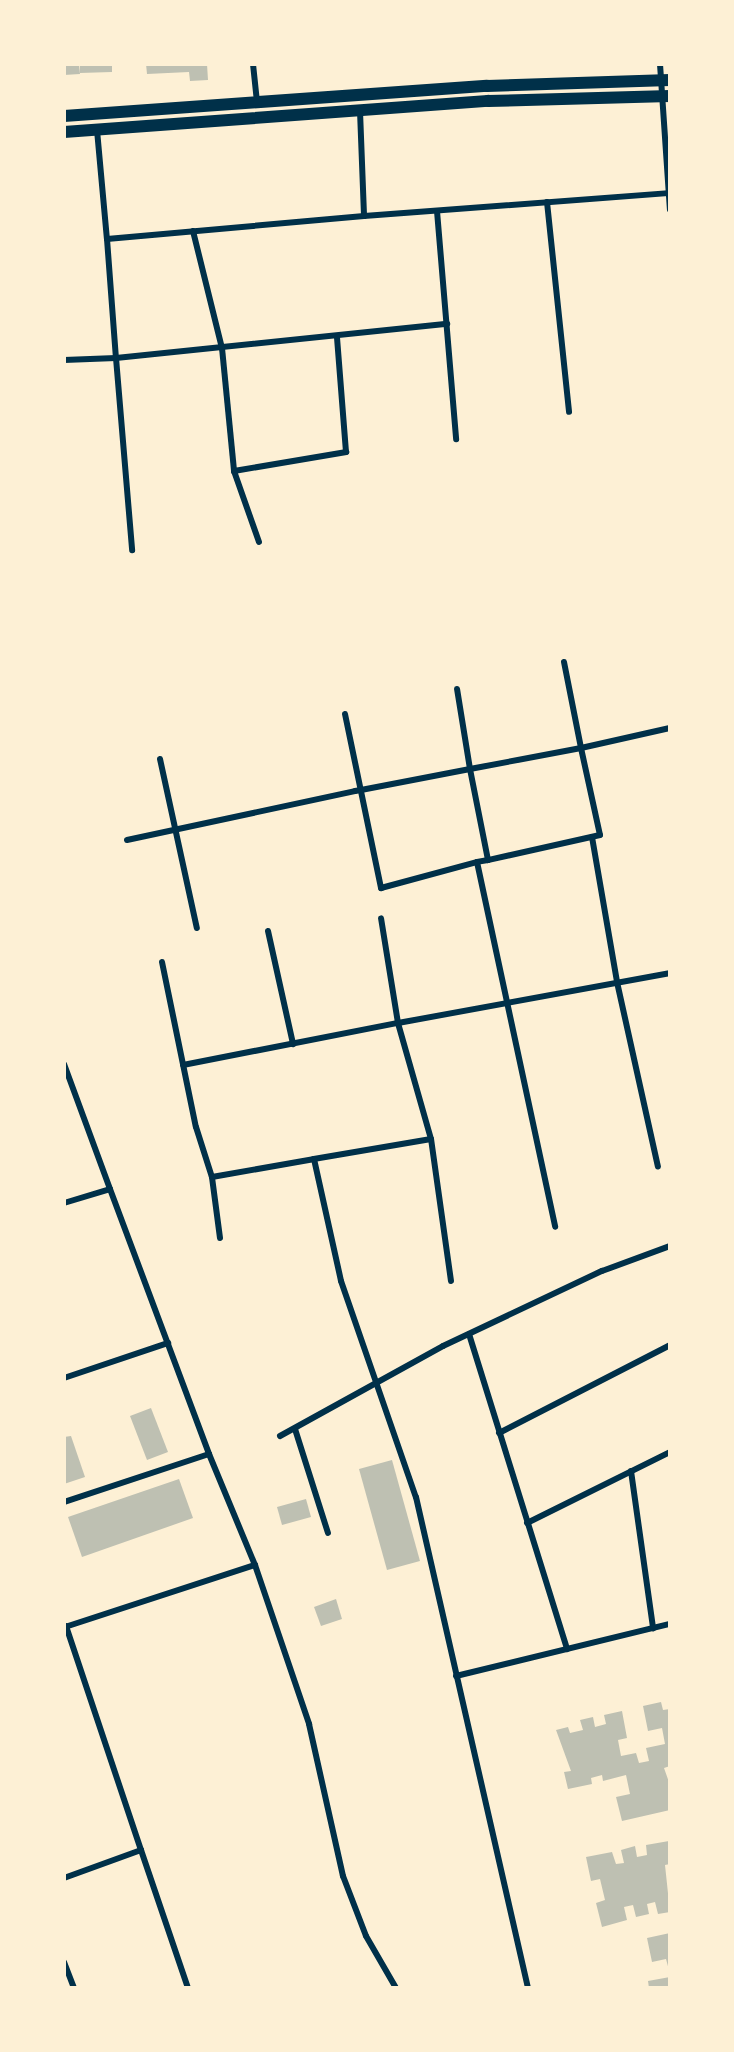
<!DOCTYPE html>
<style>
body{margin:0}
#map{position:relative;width:734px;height:2052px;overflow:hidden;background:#fdf0d5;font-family:Bitter,serif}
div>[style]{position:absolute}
.building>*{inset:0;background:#bec0b2}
.minor>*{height:6px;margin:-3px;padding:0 3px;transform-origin:3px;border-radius:3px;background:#003049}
.secondary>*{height:12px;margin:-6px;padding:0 6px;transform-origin:6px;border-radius:6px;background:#003049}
span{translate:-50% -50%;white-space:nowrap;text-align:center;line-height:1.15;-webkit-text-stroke:4.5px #fdf0d5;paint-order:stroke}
.frame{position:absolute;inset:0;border:66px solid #fdf0d5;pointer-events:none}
</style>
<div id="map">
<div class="building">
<i style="clip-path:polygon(64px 64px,79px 64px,80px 74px,64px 75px)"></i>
<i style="clip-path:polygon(80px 64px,112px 64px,112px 72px,80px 73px)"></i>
<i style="clip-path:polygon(146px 64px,207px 64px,208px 80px,190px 81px,189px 72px,147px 74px)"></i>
<i style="clip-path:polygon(151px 1408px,168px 1452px,147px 1460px,130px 1416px)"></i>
<i style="clip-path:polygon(71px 1436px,85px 1477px,64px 1484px,64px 1437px)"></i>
<i style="clip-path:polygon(392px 1460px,420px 1561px,387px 1570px,359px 1469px)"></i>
<i style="clip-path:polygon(179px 1479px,193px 1518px,82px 1557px,68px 1517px)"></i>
<i style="clip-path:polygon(306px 1499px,311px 1517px,282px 1525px,277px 1507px)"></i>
<i style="clip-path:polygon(336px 1599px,342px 1619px,321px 1626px,314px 1607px)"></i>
<i style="clip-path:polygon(661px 1702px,663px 1710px,670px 1709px,670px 1766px,664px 1768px,670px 1785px,670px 1810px,622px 1821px,616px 1797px,630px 1794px,626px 1775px,603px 1781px,602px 1775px,591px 1778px,592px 1784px,568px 1789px,564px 1772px,571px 1771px,556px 1730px,568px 1727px,570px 1733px,583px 1730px,580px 1720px,593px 1717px,595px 1727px,606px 1724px,604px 1715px,622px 1711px,627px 1738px,618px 1740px,621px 1756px,636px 1753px,639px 1763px,649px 1761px,646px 1748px,665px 1744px,662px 1728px,648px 1731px,643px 1706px)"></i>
<i style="clip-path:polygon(669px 1841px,670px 1864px,665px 1865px,670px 1912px,658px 1914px,655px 1902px,647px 1904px,649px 1914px,636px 1917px,633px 1905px,624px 1907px,627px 1920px,602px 1927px,596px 1903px,605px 1900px,600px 1879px,591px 1881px,586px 1857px,612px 1852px,616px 1864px,624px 1863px,621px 1850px,635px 1846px,637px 1857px,647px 1855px,646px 1845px)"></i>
<i style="clip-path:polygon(670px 1933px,670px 1970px,669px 1970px,666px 1959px,652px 1962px,647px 1938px)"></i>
<i style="clip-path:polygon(670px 1977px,670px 1988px,649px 1988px,648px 1981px)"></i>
</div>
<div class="minor">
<i style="left:253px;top:64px;width:39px;rotate:84deg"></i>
<i style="left:660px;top:64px;width:146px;rotate:86.1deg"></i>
<i style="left:360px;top:111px;width:105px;rotate:87.8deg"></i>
<i style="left:364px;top:216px;width:305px;rotate:-4.3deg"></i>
<i style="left:97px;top:130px;width:109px;rotate:84.8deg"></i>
<i style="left:547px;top:202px;width:211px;rotate:84deg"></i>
<i style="left:437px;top:211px;width:229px;rotate:85.2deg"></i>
<i style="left:364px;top:216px;width:258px;rotate:174.9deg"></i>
<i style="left:107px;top:239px;width:119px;rotate:85.7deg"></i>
<i style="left:116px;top:358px;width:333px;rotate:-5.9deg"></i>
<i style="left:193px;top:231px;width:121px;rotate:76.1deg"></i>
<i style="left:222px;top:348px;width:124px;rotate:84.4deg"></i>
<i style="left:64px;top:360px;width:52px;rotate:-2.2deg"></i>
<i style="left:116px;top:358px;width:193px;rotate:85.2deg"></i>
<i style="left:259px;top:542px;width:75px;rotate:-109.4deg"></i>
<i style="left:234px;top:471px;width:114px;rotate:-9.6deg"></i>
<i style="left:346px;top:452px;width:115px;rotate:-94.5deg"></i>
<i style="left:564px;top:662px;width:88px;rotate:78.8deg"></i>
<i style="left:581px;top:748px;width:91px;rotate:-12.7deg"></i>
<i style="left:345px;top:714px;width:178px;rotate:78.3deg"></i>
<i style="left:381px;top:888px;width:99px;rotate:-15.2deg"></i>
<i style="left:160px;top:759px;width:173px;rotate:77.7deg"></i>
<i style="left:592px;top:837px;width:147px;rotate:80.2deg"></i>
<i style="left:617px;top:982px;width:189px;rotate:77.5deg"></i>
<i style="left:127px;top:840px;width:233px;rotate:-12.1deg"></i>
<i style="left:355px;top:791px;width:6px;rotate:-9deg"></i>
<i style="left:361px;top:790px;width:111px;rotate:-10.9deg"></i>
<i style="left:470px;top:769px;width:113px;rotate:-10.7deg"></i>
<i style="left:581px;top:748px;width:89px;rotate:77.7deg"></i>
<i style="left:600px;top:835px;width:115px;rotate:167.4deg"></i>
<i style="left:488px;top:860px;width:93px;rotate:-101.2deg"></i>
<i style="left:470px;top:769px;width:81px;rotate:-99.2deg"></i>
<i style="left:488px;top:860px;width:11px;rotate:170deg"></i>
<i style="left:477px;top:862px;width:373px;rotate:77.9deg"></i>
<i style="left:268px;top:931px;width:116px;rotate:77.5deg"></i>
<i style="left:162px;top:962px;width:168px;rotate:78.4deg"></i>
<i style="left:196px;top:1127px;width:52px;rotate:72.3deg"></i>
<i style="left:64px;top:1064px;width:133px;rotate:69.8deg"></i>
<i style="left:183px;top:1065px;width:219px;rotate:-11.1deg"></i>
<i style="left:398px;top:1023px;width:106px;rotate:-99.2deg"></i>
<i style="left:431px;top:1139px;width:119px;rotate:170.3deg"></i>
<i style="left:314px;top:1159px;width:125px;rotate:77.5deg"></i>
<i style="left:341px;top:1281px;width:229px;rotate:70.9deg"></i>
<i style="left:416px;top:1497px;width:504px;rotate:77.15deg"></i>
<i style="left:64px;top:1203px;width:48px;rotate:-16.9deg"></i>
<i style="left:110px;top:1189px;width:283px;rotate:69.5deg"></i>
<i style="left:209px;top:1454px;width:153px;rotate:161.7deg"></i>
<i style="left:220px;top:1238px;width:62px;rotate:-97.5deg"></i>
<i style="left:212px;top:1177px;width:104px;rotate:-10deg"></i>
<i style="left:451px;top:1281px;width:143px;rotate:-98deg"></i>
<i style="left:431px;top:1139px;width:121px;rotate:-105.9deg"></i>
<i style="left:398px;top:1023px;width:277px;rotate:-10.4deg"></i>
<i style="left:469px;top:1334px;width:330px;rotate:72.7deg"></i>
<i style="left:64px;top:1378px;width:110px;rotate:-18.6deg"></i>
<i style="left:295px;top:1429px;width:109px;rotate:72.4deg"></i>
<i style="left:499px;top:1433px;width:192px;rotate:-27.2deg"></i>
<i style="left:280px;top:1436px;width:186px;rotate:-28.9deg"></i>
<i style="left:443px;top:1346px;width:176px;rotate:-25.3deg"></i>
<i style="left:602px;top:1271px;width:72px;rotate:-20.2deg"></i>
<i style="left:209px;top:1454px;width:120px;rotate:67.5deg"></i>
<i style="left:255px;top:1565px;width:168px;rotate:71.2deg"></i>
<i style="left:309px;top:1724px;width:156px;rotate:77.4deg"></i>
<i style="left:343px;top:1876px;width:64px;rotate:69deg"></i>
<i style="left:366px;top:1936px;width:60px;rotate:60deg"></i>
<i style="left:631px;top:1471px;width:159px;rotate:82deg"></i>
<i style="left:527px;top:1523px;width:160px;rotate:-26.4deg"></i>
<i style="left:66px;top:1626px;width:236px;rotate:71.5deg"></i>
<i style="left:65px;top:1627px;width:200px;rotate:-18.1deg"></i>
<i style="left:456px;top:1676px;width:220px;rotate:-13.7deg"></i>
<i style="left:64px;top:1878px;width:82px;rotate:-20deg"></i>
<i style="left:141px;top:1850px;width:146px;rotate:71.2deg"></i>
<i style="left:64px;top:1962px;width:28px;rotate:69deg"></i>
</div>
<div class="secondary">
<i style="left:64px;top:116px;width:424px;rotate:-4.1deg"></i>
<i style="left:487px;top:86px;width:183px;rotate:-1.9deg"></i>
<i style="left:64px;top:132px;width:425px;rotate:-4.2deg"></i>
<i style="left:488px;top:101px;width:182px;rotate:-1.6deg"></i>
</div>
<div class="frame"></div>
</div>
